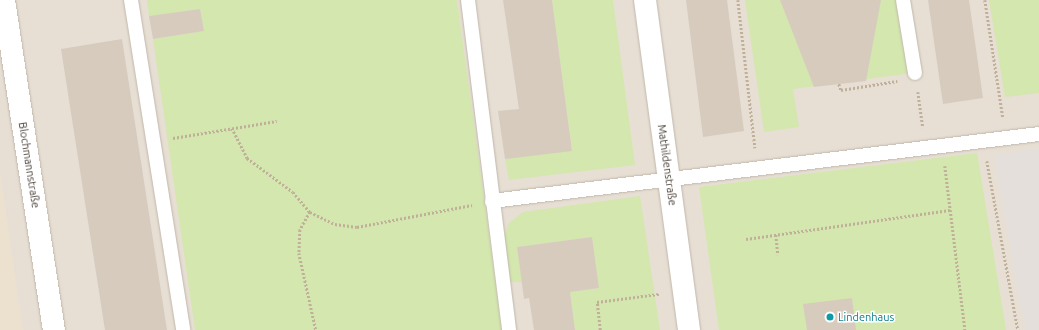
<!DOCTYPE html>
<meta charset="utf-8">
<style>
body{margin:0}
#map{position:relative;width:1039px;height:330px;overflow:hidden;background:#f3eee6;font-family:Ubuntu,sans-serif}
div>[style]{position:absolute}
.residential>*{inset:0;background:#e7dfd4}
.industrial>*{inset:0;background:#e5dfdb}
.education>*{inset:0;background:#ece1cf}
.green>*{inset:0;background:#d3e7ae}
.building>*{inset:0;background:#d7cbbe}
.path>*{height:2.5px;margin-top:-1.25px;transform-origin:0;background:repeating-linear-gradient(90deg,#c0af99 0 2px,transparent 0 4px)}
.roads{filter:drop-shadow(0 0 1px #c1b7ab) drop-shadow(0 0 1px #c1b7ab)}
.service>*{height:14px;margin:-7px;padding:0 7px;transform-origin:7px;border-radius:7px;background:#fff}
.minor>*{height:22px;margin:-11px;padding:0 11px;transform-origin:11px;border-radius:11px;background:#fff}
.dots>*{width:11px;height:11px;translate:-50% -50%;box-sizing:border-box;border:2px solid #fff;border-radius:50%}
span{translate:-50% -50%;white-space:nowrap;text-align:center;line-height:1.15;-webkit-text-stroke:3px #fff;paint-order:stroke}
.street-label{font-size:11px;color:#453d35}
.culture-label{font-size:11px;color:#0d838f}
.left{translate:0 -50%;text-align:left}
</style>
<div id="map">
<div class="residential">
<i style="clip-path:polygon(0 0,1039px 0,1039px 330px,0 330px)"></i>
</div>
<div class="industrial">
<i style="clip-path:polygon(1039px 149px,1039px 330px,1025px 330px,994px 155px)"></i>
</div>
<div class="education">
<i style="clip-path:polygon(0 171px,23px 330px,0 330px)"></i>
</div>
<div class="green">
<i style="clip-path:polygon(147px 0,457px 0,502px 330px,195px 330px,153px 39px,204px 31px,200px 9px,149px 16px)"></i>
<i style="clip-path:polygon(552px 0,613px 0,635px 165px,509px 180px,505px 159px,572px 150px)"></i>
<i style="clip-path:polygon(745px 0,899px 0,912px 73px,793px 89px,799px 127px,764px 132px)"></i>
<i style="clip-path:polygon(989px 0,1039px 0,1039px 93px,1005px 97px)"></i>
<i style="clip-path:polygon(977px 153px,1006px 330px,719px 330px,699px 187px)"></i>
<i style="clip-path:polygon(640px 196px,660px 330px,575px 330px,570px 292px,599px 288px,592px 237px,517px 247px,522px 282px,509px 282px,504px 237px,509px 223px,523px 212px)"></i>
</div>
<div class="building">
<i style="clip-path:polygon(503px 0,552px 0,572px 151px,505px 159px,498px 111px,519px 109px)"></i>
<i style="clip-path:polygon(686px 0,727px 0,744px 131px,703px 137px)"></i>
<i style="clip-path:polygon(780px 0,881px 0,866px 81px,814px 87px)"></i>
<i style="clip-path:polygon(928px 0,969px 0,983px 98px,943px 104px)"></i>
<i style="clip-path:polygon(200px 9px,204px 31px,153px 39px,149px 16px)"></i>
<i style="clip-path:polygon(122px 39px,167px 330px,105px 330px,61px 49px)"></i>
<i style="clip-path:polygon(592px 237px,599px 288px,570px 292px,575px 330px,534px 330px,529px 298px,524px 299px,517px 247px)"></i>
<i style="clip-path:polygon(852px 298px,856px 330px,807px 330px,803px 304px)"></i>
</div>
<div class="path">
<i style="left:738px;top:0;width:149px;rotate:83.4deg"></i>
<i style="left:985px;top:0;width:118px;rotate:81.3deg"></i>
<i style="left:839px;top:84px;width:6px;rotate:72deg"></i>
<i style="left:841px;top:90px;width:57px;rotate:-9.1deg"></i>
<i style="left:918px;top:92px;width:36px;rotate:82deg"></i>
<i style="left:232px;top:128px;width:34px;rotate:63deg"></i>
<i style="left:247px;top:158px;width:57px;rotate:36.5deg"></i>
<i style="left:293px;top:192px;width:26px;rotate:50deg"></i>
<i style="left:310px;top:212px;width:28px;rotate:26deg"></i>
<i style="left:335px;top:224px;width:22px;rotate:8deg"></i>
<i style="left:357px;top:227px;width:117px;rotate:-10.8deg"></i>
<i style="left:173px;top:138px;width:105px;rotate:-9.3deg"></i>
<i style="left:987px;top:161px;width:172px;rotate:79.6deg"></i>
<i style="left:945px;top:166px;width:165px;rotate:83deg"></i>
<i style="left:310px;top:212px;width:21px;rotate:119deg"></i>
<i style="left:300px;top:230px;width:23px;rotate:92deg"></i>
<i style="left:299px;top:253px;width:79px;rotate:77.6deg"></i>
<i style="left:776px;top:235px;width:20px;rotate:84deg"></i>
<i style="left:746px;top:239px;width:206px;rotate:-8.1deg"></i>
<i style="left:600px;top:330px;width:28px;rotate:-96deg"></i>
<i style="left:597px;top:302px;width:63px;rotate:-7.4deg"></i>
</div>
<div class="roads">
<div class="service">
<i style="left:131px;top:0;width:334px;rotate:81deg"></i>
<i style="left:468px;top:0;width:333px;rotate:82.9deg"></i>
<i style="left:903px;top:0;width:74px;rotate:80.7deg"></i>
<i style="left:492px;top:201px;width:551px;rotate:-6.98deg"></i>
</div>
<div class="minor">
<i style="left:4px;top:0;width:334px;rotate:81.4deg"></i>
<i style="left:645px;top:0;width:333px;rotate:82.4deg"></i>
</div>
</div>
<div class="dots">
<i style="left:830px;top:317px;background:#0f9aa8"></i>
</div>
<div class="street-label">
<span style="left:29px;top:165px;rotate:81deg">Blochmannstraße</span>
<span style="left:667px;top:165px;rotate:82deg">Mathildenstraße</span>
</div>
<div class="culture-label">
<span class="left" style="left:838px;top:317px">Lindenhaus</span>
</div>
</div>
